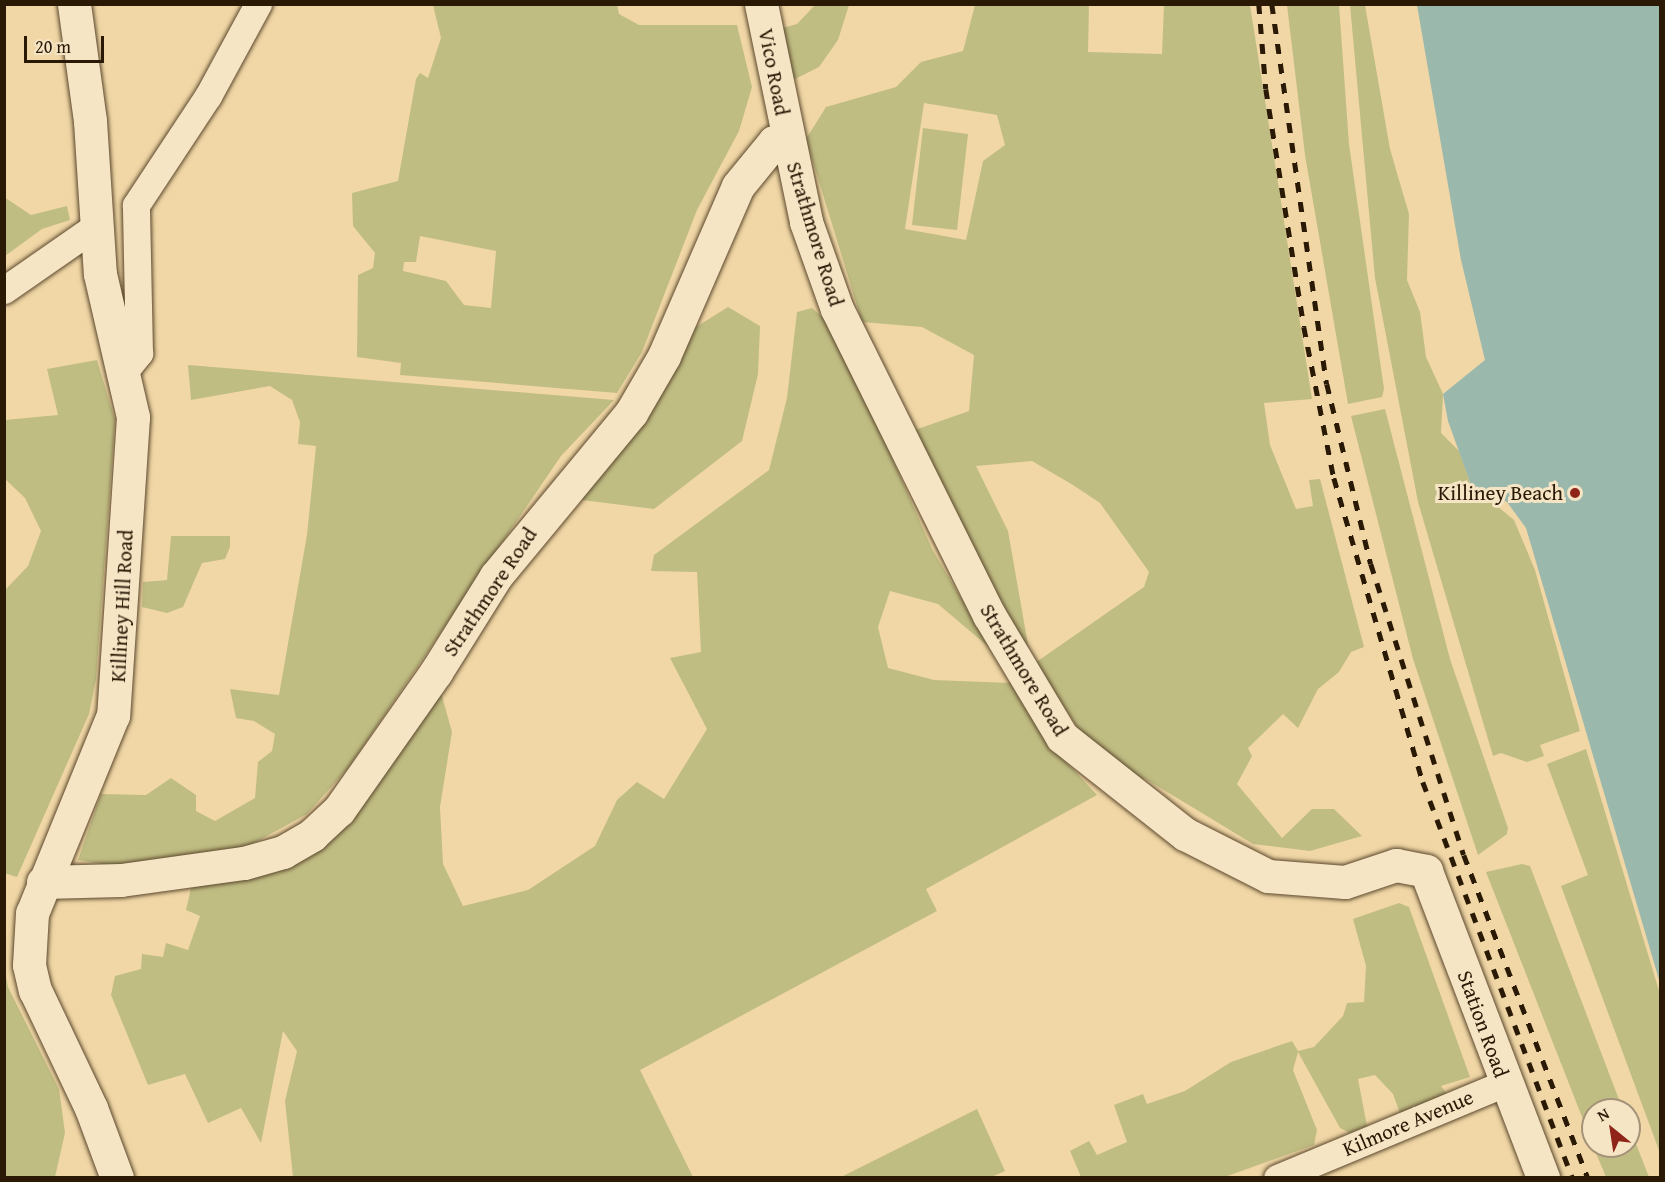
<!DOCTYPE html>
<style>
body{margin:0}
#map{position:relative;width:1665px;height:1182px;overflow:hidden;background:#f1d7a6;font-family:"Gentium Book Plus",serif}
div>[style]{position:absolute}
.green>*{inset:0;background:#c0bd83}
.water>*{inset:0;background:#9bb8ad}
.roads{filter:drop-shadow(0 0 2px #5b482d) drop-shadow(0 0 2px #5b482d)}
.street>*{height:27px;margin:-13.5px;padding:0 13.5px;transform-origin:13.5px;border-radius:13.5px;background:#f6e5c5}
.secondary>*{height:33px;margin:-16.5px;padding:0 16.5px;transform-origin:16.5px;border-radius:16.5px;background:#f6e5c5}
.rail>*{height:4.5px;margin-top:-2.25px;transform-origin:0;background:repeating-linear-gradient(90deg,#291905 0 10px,transparent 0 20px)}
.dots>*{width:16px;height:16px;translate:-50% -50%;box-sizing:border-box;border:3px solid #f6e5c5;border-radius:50%}
span{translate:-50% -50%;white-space:nowrap;text-align:center;line-height:1.15;-webkit-text-stroke:6px #f6e5c5;paint-order:stroke}
.street-label{font-size:21px;color:#291905}
.poi-label{font-size:21px;color:#291905}
.right{translate:-100% -50%;text-align:right}
.frame{position:absolute;inset:0;border:6px solid #291905;pointer-events:none}
.north{position:absolute;left:1581px;top:1098px;width:60px;height:60px;box-sizing:border-box;background:#f6e5c5;border:2px solid #a49378;border-radius:50%;rotate:330deg;font-size:16px;font-weight:700;line-height:24px;text-align:center;color:#291905}
.north::after{content:'';display:block;margin:auto;width:21px;height:27px;background:#8f2418;clip-path:polygon(50% 0,100% 100%,50% 72%,0 100%)}
.scale{position:absolute;left:24px;top:36px;width:80px;height:27px;box-sizing:border-box;border:3px solid #291905;border-top:0;padding-left:8px;font-size:18px;line-height:21px;white-space:nowrap;color:#291905;-webkit-text-stroke:4px #f6e5c5;paint-order:stroke}
</style>
<div id="map">
<div class="green">
<i style="clip-path:polygon(evenodd,433px 5px,617px 5px,619px 14px,639px 25px,737px 25px,752px 87px,739px 131px,697px 210px,642px 352px,617px 393px,400px 375px,401px 363px,357px 357px,358px 275px,373px 268px,375px 253px,353px 226px,352px 193px,398px 181px,416px 79px,420px 73px,428px 78px,441px 38px,433px 5px,420px 236px,496px 251px,491px 308px,464px 305px,446px 281px,403px 271px,404px 262px,416px 262px,420px 236px)"></i>
<i style="clip-path:polygon(815px 5px,849px 5px,838px 40px,819px 67px,791px 81px,779px 29px,797px 24px)"></i>
<i style="clip-path:polygon(evenodd,975px 5px,1089px 5px,1088px 52px,1162px 54px,1164px 5px,1250px 5px,1312px 399px,1264px 403px,1270px 445px,1296px 509px,1313px 506px,1309px 480px,1320px 479px,1364px 647px,1351px 652px,1339px 672px,1318px 689px,1298px 728px,1283px 714px,1248px 748px,1252px 756px,1237px 784px,1282px 838px,1312px 809px,1334px 809px,1362px 836px,1310px 851px,1253px 844px,1144px 778px,1137px 789px,1082px 734px,1035px 663px,1144px 587px,1149px 572px,1100px 503px,1073px 485px,1032px 461px,976px 466px,1008px 531px,1030px 656px,912px 431px,969px 411px,974px 355px,922px 327px,862px 322px,806px 139px,826px 107px,896px 87px,921px 62px,963px 51px,975px 5px,924px 103px,997px 115px,1005px 145px,983px 161px,966px 240px,905px 229px,924px 103px)"></i>
<i style="clip-path:polygon(1287px 5px,1339px 5px,1349px 144px,1384px 389px,1382px 397px,1348px 404px,1305px 155px)"></i>
<i style="clip-path:polygon(1350px 5px,1365px 5px,1390px 149px,1409px 214px,1407px 280px,1420px 312px,1426px 357px,1443px 394px,1441px 433px,1459px 451px,1471px 485px,1447px 494px,1480px 492px,1514px 520px,1535px 570px,1580px 731px,1540px 745px,1544px 756px,1527px 762px,1501px 753px,1493px 756px,1418px 502px,1375px 278px)"></i>
<i style="clip-path:polygon(923px 128px,968px 134px,957px 230px,912px 225px)"></i>
<i style="clip-path:polygon(4px 197px,31px 215px,67px 206px,70px 220px,42px 229px,5px 256px)"></i>
<i style="clip-path:polygon(728px 307px,760px 326px,758px 374px,742px 441px,654px 509px,566px 498px,680px 337px)"></i>
<i style="clip-path:polygon(812px 308px,835px 328px,932px 549px,991px 649px,938px 604px,890px 591px,878px 627px,888px 668px,934px 680px,1011px 683px,1055px 750px,1097px 795px,926px 889px,937px 911px,640px 1070px,693px 1177px,293px 1177px,285px 1101px,297px 1051px,283px 1031px,261px 1143px,241px 1108px,208px 1123px,185px 1074px,148px 1085px,111px 995px,115px 976px,141px 969px,142px 954px,163px 957px,166px 943px,188px 950px,200px 916px,186px 910px,191px 888px,248px 876px,440px 689px,452px 732px,440px 807px,443px 864px,463px 906px,528px 890px,595px 846px,617px 800px,637px 782px,664px 799px,707px 729px,670px 658px,701px 652px,697px 572px,651px 571px,654px 555px,769px 470px,787px 398px,797px 312px)"></i>
<i style="clip-path:polygon(97px 360px,115px 420px,96px 679px,89px 714px,17px 877px,4px 873px,5px 590px,28px 566px,41px 531px,25px 498px,5px 479px,5px 420px,58px 415px,47px 369px)"></i>
<i style="clip-path:polygon(188px 365px,614px 400px,561px 456px,349px 767px,307px 814px,241px 850px,121px 867px,78px 860px,101px 794px,146px 795px,171px 778px,196px 795px,196px 811px,215px 821px,255px 798px,258px 762px,272px 751px,275px 734px,254px 721px,236px 718px,230px 689px,279px 695px,307px 535px,316px 446px,298px 444px,300px 422px,292px 400px,270px 386px,191px 400px)"></i>
<i style="clip-path:polygon(1385px 409px,1450px 659px,1508px 828px,1507px 834px,1478px 855px,1413px 659px,1351px 416px)"></i>
<i style="clip-path:polygon(171px 536px,230px 536px,230px 547px,225px 559px,202px 563px,183px 607px,167px 613px,142px 607px,143px 582px,167px 580px)"></i>
<i style="clip-path:polygon(1586px 749px,1660px 994px,1660px 1153px,1561px 886px,1588px 875px,1547px 764px)"></i>
<i style="clip-path:polygon(1522px 864px,1530px 866px,1623px 1110px,1593px 1110px,1593px 1145px,1486px 872px)"></i>
<i style="clip-path:polygon(1399px 903px,1409px 907px,1470px 1077px,1441px 1086px,1447px 1094px,1401px 1116px,1393px 1094px,1375px 1075px,1358px 1079px,1367px 1126px,1350px 1133px,1340px 1128px,1298px 1052px,1293px 1070px,1317px 1130px,1314px 1145px,1222px 1178px,1081px 1177px,1070px 1151px,1089px 1141px,1097px 1155px,1127px 1142px,1114px 1105px,1143px 1094px,1147px 1104px,1185px 1091px,1231px 1062px,1292px 1041px,1298px 1051px,1314px 1047px,1343px 1016px,1347px 1003px,1364px 1002px,1366px 966px,1353px 919px)"></i>
<i style="clip-path:polygon(4px 965px,8px 987px,59px 1089px,65px 1133px,55px 1177px,5px 1177px)"></i>
<i style="clip-path:polygon(977px 1109px,1005px 1171px,989px 1178px,841px 1177px)"></i>
<i style="clip-path:polygon(1629px 1126px,1649px 1177px,1606px 1177px,1593px 1146px,1629px 1146px)"></i>
</div>
<div class="water">
<i style="clip-path:polygon(1417px 5px,1660px 5px,1660px 983px,1526px 528px,1507px 502px,1471px 485px,1448px 421px,1443px 394px,1485px 360px,1461px 260px)"></i>
</div>
<div class="roads">
<div class="street">
<i style="left:4px;top:290px;width:112px;rotate:-34.8deg"></i>
<i style="left:123px;top:373px;width:26px;rotate:-51deg"></i>
<i style="left:139px;top:353px;width:148px;rotate:-91.2deg"></i>
<i style="left:136px;top:205px;width:131px;rotate:-56.6deg"></i>
<i style="left:208px;top:96px;width:105px;rotate:-61.5deg"></i>
<i style="left:1277px;top:1178px;width:247px;rotate:-22.6deg"></i>
</div>
<div class="secondary">
<i style="left:74px;top:4px;width:118px;rotate:82.2deg"></i>
<i style="left:90px;top:121px;width:153px;rotate:86.3deg"></i>
<i style="left:100px;top:274px;width:147px;rotate:77deg"></i>
<i style="left:133px;top:417px;width:299px;rotate:93.8deg"></i>
<i style="left:113px;top:715px;width:214px;rotate:112.2deg"></i>
<i style="left:32px;top:913px;width:52px;rotate:93.3deg"></i>
<i style="left:29px;top:965px;width:26px;rotate:77deg"></i>
<i style="left:35px;top:990px;width:131px;rotate:64.6deg"></i>
<i style="left:91px;top:1108px;width:75px;rotate:69.6deg"></i>
<i style="left:761px;top:4px;width:223px;rotate:78.3deg"></i>
<i style="left:806px;top:222px;width:92px;rotate:70.4deg"></i>
<i style="left:837px;top:309px;width:342px;rotate:63.6deg"></i>
<i style="left:989px;top:615px;width:142px;rotate:59.1deg"></i>
<i style="left:1062px;top:737px;width:157px;rotate:38.3deg"></i>
<i style="left:1185px;top:834px;width:93px;rotate:26.8deg"></i>
<i style="left:1268px;top:876px;width:77px;rotate:4.5deg"></i>
<i style="left:1345px;top:882px;width:54px;rotate:-18.4deg"></i>
<i style="left:1396px;top:865px;width:31px;rotate:11deg"></i>
<i style="left:1426px;top:871px;width:329px;rotate:69.1deg"></i>
<i style="left:43px;top:882px;width:78px;rotate:-1.5deg"></i>
<i style="left:121px;top:880px;width:124px;rotate:-7.9deg"></i>
<i style="left:244px;top:863px;width:41px;rotate:-15.8deg"></i>
<i style="left:283px;top:852px;width:34px;rotate:-30deg"></i>
<i style="left:312px;top:835px;width:37px;rotate:-43deg"></i>
<i style="left:339px;top:810px;width:169px;rotate:-54.9deg"></i>
<i style="left:436px;top:672px;width:113px;rotate:-58deg"></i>
<i style="left:496px;top:576px;width:212px;rotate:-50.4deg"></i>
<i style="left:631px;top:413px;width:66px;rotate:-59.9deg"></i>
<i style="left:664px;top:356px;width:185px;rotate:-66.5deg"></i>
<i style="left:738px;top:186px;width:57px;rotate:-50.7deg"></i>
<i style="left:774px;top:142px;width:12px;rotate:-9deg"></i>
</div>
</div>
<div class="rail">
<i style="left:1259px;top:4px;width:85px;rotate:85.3deg"></i>
<i style="left:1266px;top:89px;width:241px;rotate:80.9deg"></i>
<i style="left:1304px;top:327px;width:154px;rotate:78.8deg"></i>
<i style="left:1334px;top:478px;width:317px;rotate:73.7deg"></i>
<i style="left:1423px;top:782px;width:423px;rotate:69.3deg"></i>
<i style="left:1272px;top:4px;width:384px;rotate:81.8deg"></i>
<i style="left:1327px;top:384px;width:185px;rotate:76.3deg"></i>
<i style="left:1371px;top:564px;width:305px;rotate:72.3deg"></i>
<i style="left:1464px;top:855px;width:346px;rotate:69deg"></i>
</div>
<div class="dots">
<i style="left:1575px;top:493px;background:#8f2418"></i>
</div>
<div class="street-label">
<span style="left:774px;top:72px;rotate:79deg">Vico Road</span>
<span style="left:815px;top:234px;rotate:73deg">Strathmore Road</span>
<span style="left:490px;top:592px;rotate:-56deg">Strathmore Road</span>
<span style="left:122px;top:606px;rotate:-87deg">Killiney Hill Road</span>
<span style="left:1024px;top:670px;rotate:59deg">Strathmore Road</span>
<span style="left:1483px;top:1024px;rotate:70deg">Station Road</span>
<span style="left:1408px;top:1123px;rotate:-23deg">Kilmore Avenue</span>
</div>
<div class="poi-label">
<span class="right" style="left:1563px;top:493px">Killiney Beach</span>
</div>
<div class="frame"></div>
<div class="north">N</div>
<div class="scale">20 m</div>
</div>
